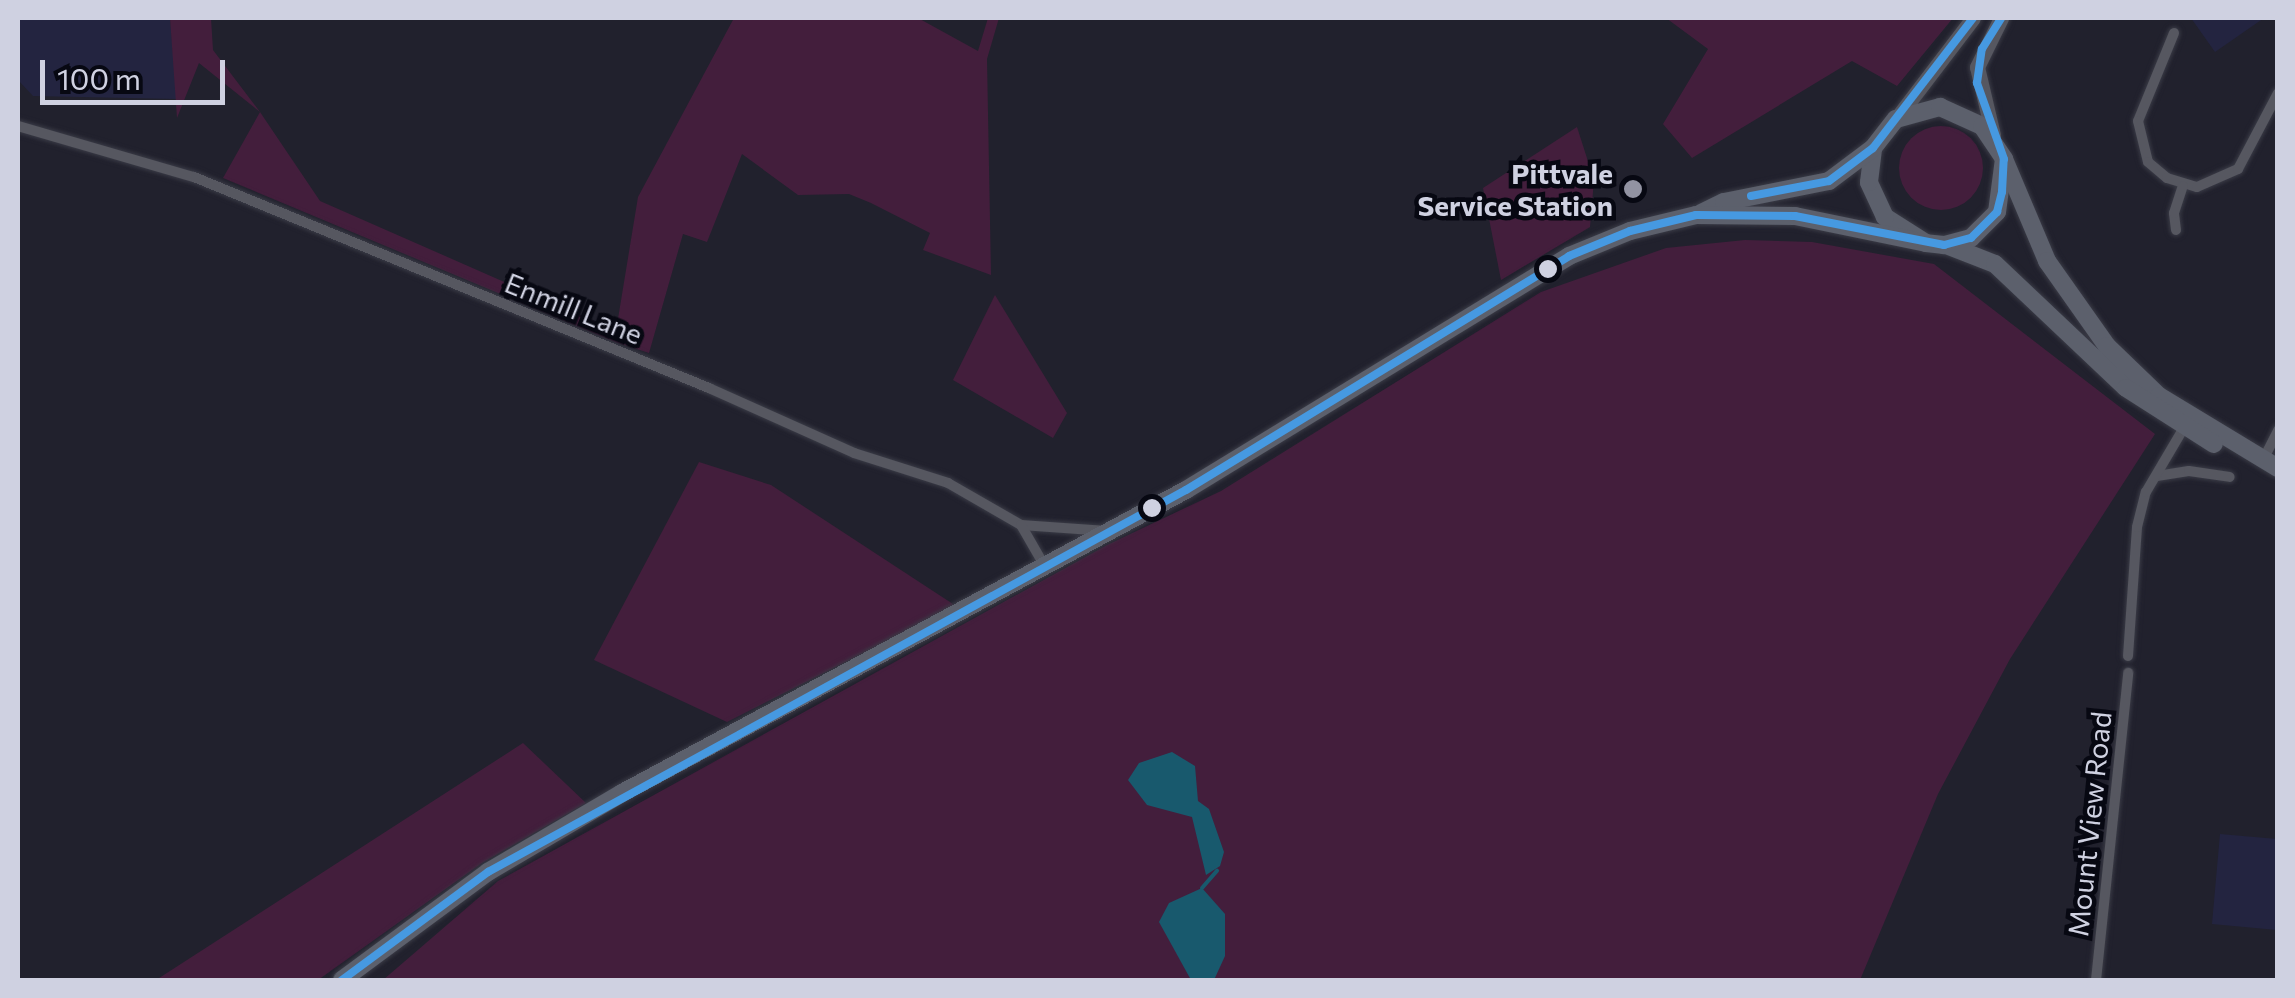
<!DOCTYPE html>
<style>
body{margin:0}
#map{position:relative;width:2295px;height:998px;overflow:hidden;background:#21212d;font-family:Commissioner,sans-serif}
div>[style]{position:absolute}
.built>*{inset:0;background:#232440}
.green>*{inset:0;background:#431e3c}
.round{border-radius:50%}
.water>*{inset:0;background:#18596d}
.stream>*{height:4px;margin:-2px;padding:0 2px;transform-origin:2px;border-radius:2px;background:#18596d}
.roads{filter:drop-shadow(0 0 2px #3a3b46) drop-shadow(0 0 2px #3a3b46)}
.minor>*{height:10px;margin:-5px;padding:0 5px;transform-origin:5px;border-radius:5px;background:#565760}
.secondary>*{height:15px;margin:-7.5px;padding:0 7.5px;transform-origin:7.5px;border-radius:7.5px;background:#565760}
.primary>*{height:18px;margin:-9px;padding:0 9px;transform-origin:9px;border-radius:9px;background:#5c606c}
.bus-1>*{height:8px;margin:-4px;padding:0 4px;transform-origin:4px;border-radius:4px;background:#4699e1}
.dots>*{width:28px;height:28px;translate:-50% -50%;box-sizing:border-box;border:5px solid #070812;border-radius:50%}
span{translate:-50% -50%;white-space:nowrap;text-align:center;line-height:1.15;-webkit-text-stroke:9px #070812;paint-order:stroke}
.poi-label{font-size:28px;color:#cfd1e1;font-weight:700}
.right{translate:-100% -50%;text-align:right}
.street-label{font-size:28px;color:#cfd1e1}
.frame{position:absolute;inset:0;border:20px solid #cfd1e1;pointer-events:none}
.scale{position:absolute;left:40px;top:60px;width:185px;height:45px;box-sizing:border-box;border:5px solid #cfd1e1;border-top:0;padding-left:12px;font-size:30px;line-height:35px;white-space:nowrap;color:#cfd1e1;-webkit-text-stroke:8px #070812;paint-order:stroke}
</style>
<div id="map">
<div class="built">
<i style="clip-path:polygon(18px 18px,170px 18px,177px 99px,33px 96px,18px 80px)"></i>
<i style="clip-path:polygon(2191px 18px,2264px 18px,2215px 52px)"></i>
<i style="clip-path:polygon(2220px 834px,2277px 839px,2277px 930px,2212px 924px)"></i>
</div>
<div class="green">
<i style="clip-path:polygon(170px 18px,211px 18px,213px 50px,260px 112px,320px 201px,616px 331px,638px 197px,734px 18px,918px 18px,978px 51px,988px 18px,999px 18px,987px 59px,991px 275px,923px 250px,930px 233px,871px 203px,849px 194px,798px 195px,742px 154px,707px 242px,683px 234px,649px 353px,615px 342px,223px 178px,260px 112px,199px 63px,177px 118px)"></i>
<i style="clip-path:polygon(1666px 18px,1953px 18px,1897px 86px,1852px 61px,1692px 158px,1663px 124px,1708px 49px)"></i>
<i class="round" style="left:1899px;top:126px;width:84px;height:84px"></i>
<i style="clip-path:polygon(1577px 127px,1594px 180px,1590px 227px,1501px 280px,1483px 188px)"></i>
<i style="clip-path:polygon(1745px 240px,1812px 242px,1934px 264px,2155px 434px,2010px 659px,1938px 794px,1860px 980px,383px 980px,498px 881px,1107px 545px,1221px 491px,1541px 292px,1666px 248px)"></i>
<i style="clip-path:polygon(995px 295px,1067px 413px,1053px 438px,953px 380px)"></i>
<i style="clip-path:polygon(699px 462px,771px 485px,956px 606px,727px 722px,594px 660px)"></i>
<i style="clip-path:polygon(523px 743px,586px 803px,482px 863px,318px 980px,156px 980px)"></i>
</div>
<div class="water">
<i style="clip-path:polygon(1172px 752px,1195px 766px,1198px 801px,1209px 809px,1224px 852px,1220px 866px,1206px 875px,1192px 817px,1147px 805px,1128px 780px,1139px 763px)"></i>
<i style="clip-path:polygon(1202px 888px,1225px 914px,1225px 956px,1214px 980px,1191px 980px,1159px 922px,1169px 903px)"></i>
</div>
<div class="stream">
<i style="left:1202px;top:888px;width:23px;rotate:-49deg"></i>
</div>
<div class="roads">
<div class="minor">
<i style="left:2174px;top:33px;width:95px;rotate:112.2deg"></i>
<i style="left:2138px;top:121px;width:42px;rotate:76.3deg"></i>
<i style="left:2148px;top:162px;width:25px;rotate:40deg"></i>
<i style="left:2167px;top:178px;width:31px;rotate:17deg"></i>
<i style="left:2197px;top:187px;width:45px;rotate:-23.7deg"></i>
<i style="left:2238px;top:169px;width:86px;rotate:-62.2deg"></i>
<i style="left:18px;top:126px;width:183px;rotate:16.2deg"></i>
<i style="left:194px;top:177px;width:557px;rotate:22.28deg"></i>
<i style="left:709px;top:388px;width:159px;rotate:24.1deg"></i>
<i style="left:854px;top:453px;width:99px;rotate:17.7deg"></i>
<i style="left:948px;top:483px;width:84px;rotate:29.9deg"></i>
<i style="left:1021px;top:525px;width:86px;rotate:4deg"></i>
<i style="left:2176px;top:230px;width:17px;rotate:-97deg"></i>
<i style="left:2174px;top:213px;width:28px;rotate:-72deg"></i>
<i style="left:2263px;top:460px;width:34px;rotate:-63deg"></i>
<i style="left:2157px;top:476px;width:32px;rotate:-9deg"></i>
<i style="left:2189px;top:471px;width:41px;rotate:8.3deg"></i>
<i style="left:1021px;top:525px;width:46px;rotate:60.1deg"></i>
<i style="left:2128px;top:656px;width:129px;rotate:-86deg"></i>
<i style="left:2137px;top:527px;width:36px;rotate:-76deg"></i>
<i style="left:2146px;top:492px;width:79px;rotate:-59.5deg"></i>
<i style="left:2096px;top:980px;width:309px;rotate:-84deg"></i>
</div>
<div class="secondary">
<i style="left:1896px;top:119px;width:127px;rotate:-52.7deg"></i>
<i style="left:1993px;top:135px;width:70px;rotate:-103.2deg"></i>
<i style="left:1977px;top:67px;width:55px;rotate:-63.9deg"></i>
</div>
<div class="primary">
<i style="left:2004px;top:159px;width:53px;rotate:97.5deg"></i>
<i style="left:1997px;top:212px;width:37px;rotate:135deg"></i>
<i style="left:1971px;top:238px;width:28px;rotate:165deg"></i>
<i style="left:1944px;top:245px;width:18px;rotate:-174deg"></i>
<i style="left:1926px;top:243px;width:49px;rotate:-147.6deg"></i>
<i style="left:1885px;top:217px;width:38px;rotate:-115deg"></i>
<i style="left:1869px;top:182px;width:34px;rotate:-83deg"></i>
<i style="left:1873px;top:148px;width:37px;rotate:-52deg"></i>
<i style="left:1896px;top:119px;width:46px;rotate:-15.3deg"></i>
<i style="left:1940px;top:107px;width:46px;rotate:24.3deg"></i>
<i style="left:1982px;top:126px;width:40px;rotate:56deg"></i>
<i style="left:2004px;top:159px;width:111px;rotate:67.1deg"></i>
<i style="left:2047px;top:261px;width:104px;rotate:54.8deg"></i>
<i style="left:2107px;top:346px;width:72px;rotate:43.9deg"></i>
<i style="left:2159px;top:396px;width:139px;rotate:31.2deg"></i>
<i style="left:1701px;top:213px;width:25px;rotate:-26deg"></i>
<i style="left:1724px;top:202px;width:107px;rotate:-11.3deg"></i>
<i style="left:1829px;top:181px;width:55px;rotate:-36.9deg"></i>
<i style="left:1949px;top:246px;width:49px;rotate:21.4deg"></i>
<i style="left:1995px;top:264px;width:180px;rotate:43.4deg"></i>
<i style="left:2126px;top:388px;width:104px;rotate:32.5deg"></i>
<i style="left:342px;top:980px;width:182px;rotate:-36.5deg"></i>
<i style="left:488px;top:872px;width:156px;rotate:-30.5deg"></i>
<i style="left:622px;top:793px;width:640px;rotate:-28.25deg"></i>
<i style="left:1186px;top:490px;width:449px;rotate:-31.4deg"></i>
<i style="left:1569px;top:256px;width:66px;rotate:-22.3deg"></i>
<i style="left:1630px;top:231px;width:68px;rotate:-13.6deg"></i>
<i style="left:1696px;top:215px;width:99px;rotate:0.6deg"></i>
<i style="left:1795px;top:216px;width:134px;rotate:11.6deg"></i>
</div>
</div>
<div class="bus-1">
<i style="left:1751px;top:196px;width:79px;rotate:-10.9deg"></i>
<i style="left:1829px;top:181px;width:55px;rotate:-36.9deg"></i>
<i style="left:1873px;top:148px;width:164px;rotate:-52.4deg"></i>
<i style="left:342px;top:980px;width:182px;rotate:-36.5deg"></i>
<i style="left:488px;top:872px;width:796px;rotate:-28.69deg"></i>
<i style="left:1186px;top:490px;width:449px;rotate:-31.4deg"></i>
<i style="left:1569px;top:256px;width:66px;rotate:-22.3deg"></i>
<i style="left:1630px;top:231px;width:68px;rotate:-13.6deg"></i>
<i style="left:1696px;top:215px;width:99px;rotate:0.6deg"></i>
<i style="left:1795px;top:216px;width:152px;rotate:11deg"></i>
<i style="left:1944px;top:245px;width:28px;rotate:-15deg"></i>
<i style="left:1971px;top:238px;width:37px;rotate:-45deg"></i>
<i style="left:1997px;top:212px;width:21px;rotate:-76deg"></i>
<i style="left:2002px;top:192px;width:33px;rotate:-87deg"></i>
<i style="left:2004px;top:159px;width:81px;rotate:-109.6deg"></i>
<i style="left:1977px;top:83px;width:34px;rotate:-82deg"></i>
<i style="left:1982px;top:49px;width:36px;rotate:-58deg"></i>
</div>
<div class="dots">
<i style="left:1633px;top:189px;background:#9293a2"></i>
<i style="left:1548px;top:269px;background:#cfd1e1"></i>
<i style="left:1152px;top:508px;background:#cfd1e1"></i>
</div>
<div class="poi-label">
<span class="right" style="left:1613px;top:189px">Pittvale<br>Service Station</span>
</div>
<div class="street-label">
<span style="left:574px;top:308px;rotate:22deg">Enmill Lane</span>
<span style="left:2089px;top:824px;rotate:-84deg">Mount View Road</span>
</div>
<div class="frame"></div>
<div class="scale">100 m</div>
</div>
